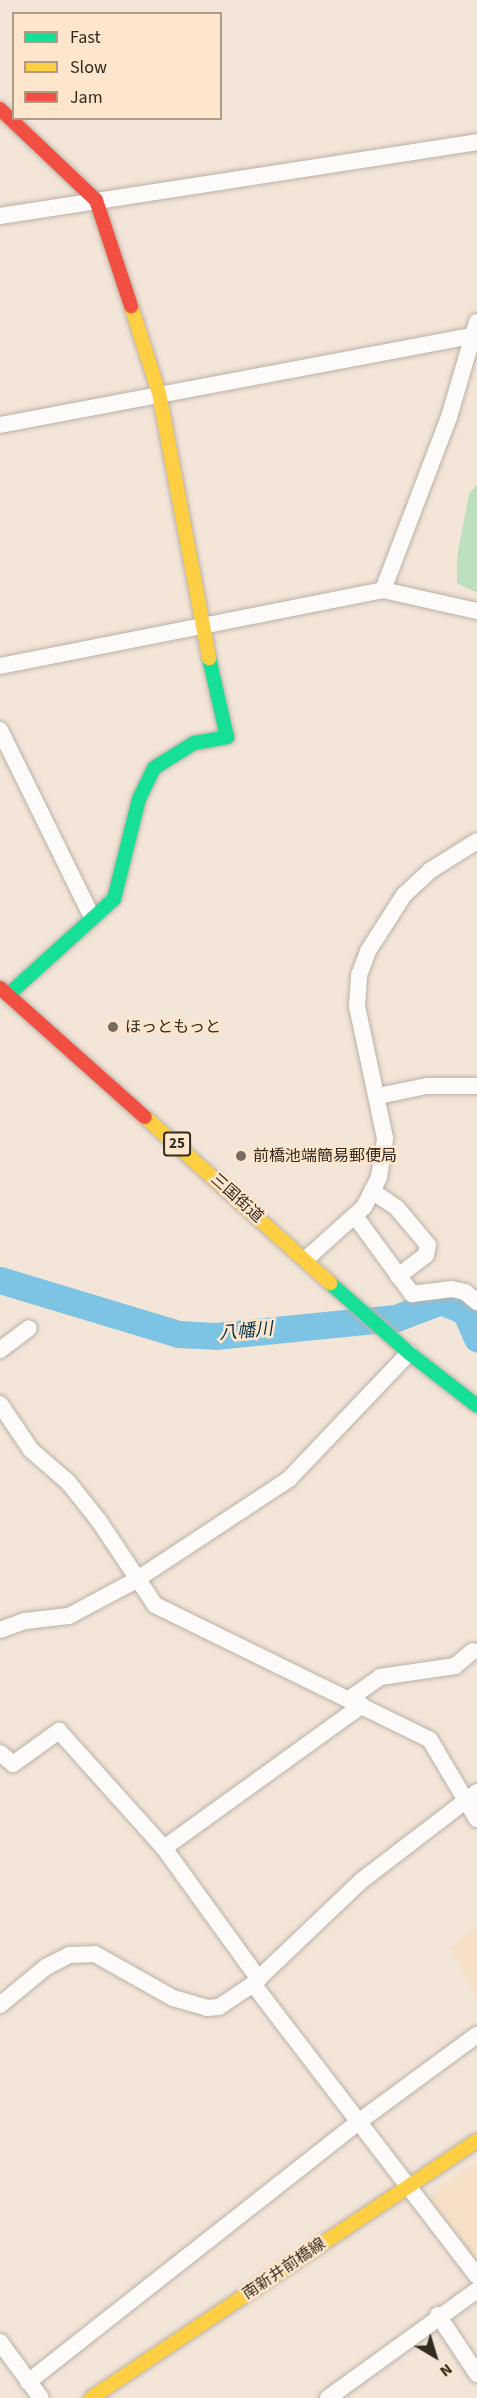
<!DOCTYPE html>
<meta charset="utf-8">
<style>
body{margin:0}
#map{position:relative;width:477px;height:2398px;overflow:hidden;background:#f3e5d7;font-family:"Source Sans 3","Noto Sans JP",sans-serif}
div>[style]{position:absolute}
.built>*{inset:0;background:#f6e0c8}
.green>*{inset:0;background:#bce0bd}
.river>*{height:27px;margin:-13.5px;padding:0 13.5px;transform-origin:13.5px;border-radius:13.5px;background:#7dc3e4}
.roads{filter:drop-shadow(0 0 2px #bbb1a6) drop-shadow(0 0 2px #bbb1a6)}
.street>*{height:16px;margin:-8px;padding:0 8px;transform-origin:8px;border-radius:8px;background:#fdfbf9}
.fast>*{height:14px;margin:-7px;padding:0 7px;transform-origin:7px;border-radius:7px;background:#16e098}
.slow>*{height:14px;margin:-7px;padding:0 7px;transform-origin:7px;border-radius:7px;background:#ffcf43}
.jam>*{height:14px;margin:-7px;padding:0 7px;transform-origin:7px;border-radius:7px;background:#f24e42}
.dots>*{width:16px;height:16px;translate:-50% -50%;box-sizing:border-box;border:3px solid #fee6cc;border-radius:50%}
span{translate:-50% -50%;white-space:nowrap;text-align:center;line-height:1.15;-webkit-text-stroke:5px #fee6cc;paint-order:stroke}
.shield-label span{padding:2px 4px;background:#fee6cc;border:2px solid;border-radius:4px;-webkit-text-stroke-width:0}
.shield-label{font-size:15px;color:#332a20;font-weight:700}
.poi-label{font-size:16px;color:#332a20}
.left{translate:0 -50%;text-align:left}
.street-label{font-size:16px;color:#332a20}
.water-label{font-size:18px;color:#05344a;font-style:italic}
.legend{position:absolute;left:12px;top:12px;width:210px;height:108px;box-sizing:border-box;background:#fee6cc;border:2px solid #ad9b87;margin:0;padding:8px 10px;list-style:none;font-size:18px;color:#332a20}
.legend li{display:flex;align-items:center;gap:12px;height:30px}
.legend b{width:30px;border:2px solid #ad9b87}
.north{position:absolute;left:405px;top:2326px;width:60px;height:60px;-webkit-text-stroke:4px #fee6cc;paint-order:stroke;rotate:142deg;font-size:16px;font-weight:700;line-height:24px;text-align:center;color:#332a20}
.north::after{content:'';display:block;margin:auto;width:21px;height:27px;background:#332a20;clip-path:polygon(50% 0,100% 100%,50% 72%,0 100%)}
</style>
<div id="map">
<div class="built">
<i style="clip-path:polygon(477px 1927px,477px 1998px,449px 1948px)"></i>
<i style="clip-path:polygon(477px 2162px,477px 2267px,427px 2206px,437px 2188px)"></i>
</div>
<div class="green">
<i style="clip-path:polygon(477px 484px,477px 593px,457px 583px,457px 557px,469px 494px)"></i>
</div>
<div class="river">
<i style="left:0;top:1280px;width:187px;rotate:16.8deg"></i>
<i style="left:179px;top:1334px;width:36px;rotate:3deg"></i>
<i style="left:215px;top:1336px;width:182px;rotate:-5.7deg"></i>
<i style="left:396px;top:1318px;width:48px;rotate:-20.7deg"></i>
<i style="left:441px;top:1301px;width:26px;rotate:23deg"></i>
<i style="left:465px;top:1311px;width:30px;rotate:66deg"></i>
</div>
<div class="roads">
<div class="street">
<i style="left:0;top:216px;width:483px;rotate:-8.8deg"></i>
<i style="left:0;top:425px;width:479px;rotate:-10.7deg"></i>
<i style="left:383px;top:590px;width:185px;rotate:-69.1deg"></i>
<i style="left:449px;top:417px;width:99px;rotate:-73.6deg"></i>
<i style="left:0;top:666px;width:390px;rotate:-11.2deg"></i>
<i style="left:383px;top:590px;width:96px;rotate:12.6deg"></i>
<i style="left:0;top:730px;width:208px;rotate:63.8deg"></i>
<i style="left:378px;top:1096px;width:50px;rotate:-11.5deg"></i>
<i style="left:427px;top:1086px;width:50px"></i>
<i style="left:372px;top:1191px;width:30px;rotate:34deg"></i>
<i style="left:397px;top:1208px;width:48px;rotate:50deg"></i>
<i style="left:428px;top:1245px;width:10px;rotate:101deg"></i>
<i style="left:426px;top:1255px;width:35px;rotate:143deg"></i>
<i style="left:355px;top:1216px;width:97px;rotate:53.8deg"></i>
<i style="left:412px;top:1294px;width:40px;rotate:-7.1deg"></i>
<i style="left:452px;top:1289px;width:13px;rotate:13deg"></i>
<i style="left:465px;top:1292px;width:16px;rotate:40deg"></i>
<i style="left:306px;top:1259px;width:78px;rotate:-41.9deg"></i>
<i style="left:364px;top:1207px;width:34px;rotate:-63deg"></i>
<i style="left:379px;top:1177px;width:39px;rotate:-81deg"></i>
<i style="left:385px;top:1138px;width:135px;rotate:-102deg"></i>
<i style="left:357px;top:1006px;width:31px;rotate:-86deg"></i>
<i style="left:359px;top:975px;width:26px;rotate:-69deg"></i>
<i style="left:368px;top:951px;width:67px;rotate:-57.3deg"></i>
<i style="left:404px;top:895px;width:37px;rotate:-43deg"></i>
<i style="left:431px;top:870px;width:54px;rotate:-32.2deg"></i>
<i style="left:0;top:1350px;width:36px;rotate:-37deg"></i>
<i style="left:0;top:1404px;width:55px;rotate:56deg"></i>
<i style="left:31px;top:1450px;width:49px;rotate:40.9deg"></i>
<i style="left:68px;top:1482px;width:50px;rotate:51.5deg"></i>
<i style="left:99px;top:1521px;width:101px;rotate:56.3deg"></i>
<i style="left:155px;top:1605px;width:306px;rotate:26.1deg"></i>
<i style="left:430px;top:1740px;width:92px;rotate:59.3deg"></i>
<i style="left:0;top:1630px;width:27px;rotate:-20deg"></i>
<i style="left:25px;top:1621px;width:44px;rotate:-6.5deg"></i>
<i style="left:69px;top:1616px;width:76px;rotate:-28.2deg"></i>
<i style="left:136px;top:1580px;width:183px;rotate:-33.4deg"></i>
<i style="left:289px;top:1479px;width:174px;rotate:-46.4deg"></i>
<i style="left:349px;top:1699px;width:38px;rotate:-35deg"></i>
<i style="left:380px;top:1677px;width:76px;rotate:-8.3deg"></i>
<i style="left:455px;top:1666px;width:23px;rotate:-40deg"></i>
<i style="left:0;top:1753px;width:17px;rotate:40deg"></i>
<i style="left:13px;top:1764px;width:57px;rotate:-35.7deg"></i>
<i style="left:59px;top:1731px;width:157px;rotate:48.1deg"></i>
<i style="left:164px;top:1848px;width:162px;rotate:54.1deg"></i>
<i style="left:477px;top:1792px;width:146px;rotate:142.5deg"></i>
<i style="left:361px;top:1881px;width:149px;rotate:136.4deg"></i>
<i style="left:253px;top:1984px;width:368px;rotate:52.5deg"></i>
<i style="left:164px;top:1848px;width:244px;rotate:-35.8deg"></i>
<i style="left:0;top:2005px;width:60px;rotate:-39.6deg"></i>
<i style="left:46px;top:1967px;width:27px;rotate:-27deg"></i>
<i style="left:70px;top:1955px;width:25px;rotate:-2deg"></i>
<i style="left:95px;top:1954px;width:90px;rotate:29.4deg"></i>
<i style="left:173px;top:1998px;width:35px;rotate:16deg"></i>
<i style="left:207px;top:2008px;width:12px;rotate:-5deg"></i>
<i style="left:219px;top:2007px;width:41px;rotate:-34.1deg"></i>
<i style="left:438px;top:2315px;width:71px;rotate:56.5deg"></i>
<i style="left:0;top:2342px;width:69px;rotate:53.8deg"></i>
<i style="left:28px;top:2382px;width:419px;rotate:-38.2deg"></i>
<i style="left:357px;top:2123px;width:149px;rotate:-36.3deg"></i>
<i style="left:328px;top:2398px;width:184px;rotate:-35.9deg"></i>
</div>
<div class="fast">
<i style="left:8px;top:995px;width:143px;rotate:-42.2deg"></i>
<i style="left:114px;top:899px;width:103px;rotate:-76deg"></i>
<i style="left:139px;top:799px;width:34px;rotate:-64deg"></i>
<i style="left:154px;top:768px;width:47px;rotate:-32deg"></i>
<i style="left:194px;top:743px;width:34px;rotate:-10deg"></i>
<i style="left:227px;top:737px;width:81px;rotate:-102.8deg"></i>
<i style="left:330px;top:1283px;width:106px;rotate:41.5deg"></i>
<i style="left:409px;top:1353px;width:86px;rotate:37.9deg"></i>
</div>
<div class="slow">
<i style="left:131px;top:306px;width:91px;rotate:72.2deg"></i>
<i style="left:159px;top:393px;width:270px;rotate:79.3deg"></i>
<i style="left:145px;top:1117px;width:249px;rotate:41.9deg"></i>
<i style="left:91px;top:2398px;width:464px;rotate:-33.7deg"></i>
</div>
<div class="jam">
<i style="left:0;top:109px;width:132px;rotate:43.5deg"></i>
<i style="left:96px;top:200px;width:112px;rotate:71.7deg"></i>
<i style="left:0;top:988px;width:194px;rotate:41.7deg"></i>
</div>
</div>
<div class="dots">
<i style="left:113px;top:1027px;background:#766b60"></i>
<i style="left:241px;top:1156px;background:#766b60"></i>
</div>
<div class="shield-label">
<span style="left:177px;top:1144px">25</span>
</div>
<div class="poi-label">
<span class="left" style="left:125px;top:1027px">ほっともっと</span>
<span class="left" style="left:253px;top:1156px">前橋池端簡易郵便局</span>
</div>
<div class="street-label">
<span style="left:237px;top:1198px;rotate:42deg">三国街道</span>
<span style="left:284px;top:2269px;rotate:-34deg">南新井前橋線</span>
</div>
<div class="water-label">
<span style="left:246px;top:1332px;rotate:-5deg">八幡川</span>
</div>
<ul class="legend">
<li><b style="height:8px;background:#16e098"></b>Fast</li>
<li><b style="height:8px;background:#ffcf43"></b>Slow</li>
<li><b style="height:8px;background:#f24e42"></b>Jam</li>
</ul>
<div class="north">N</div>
</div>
